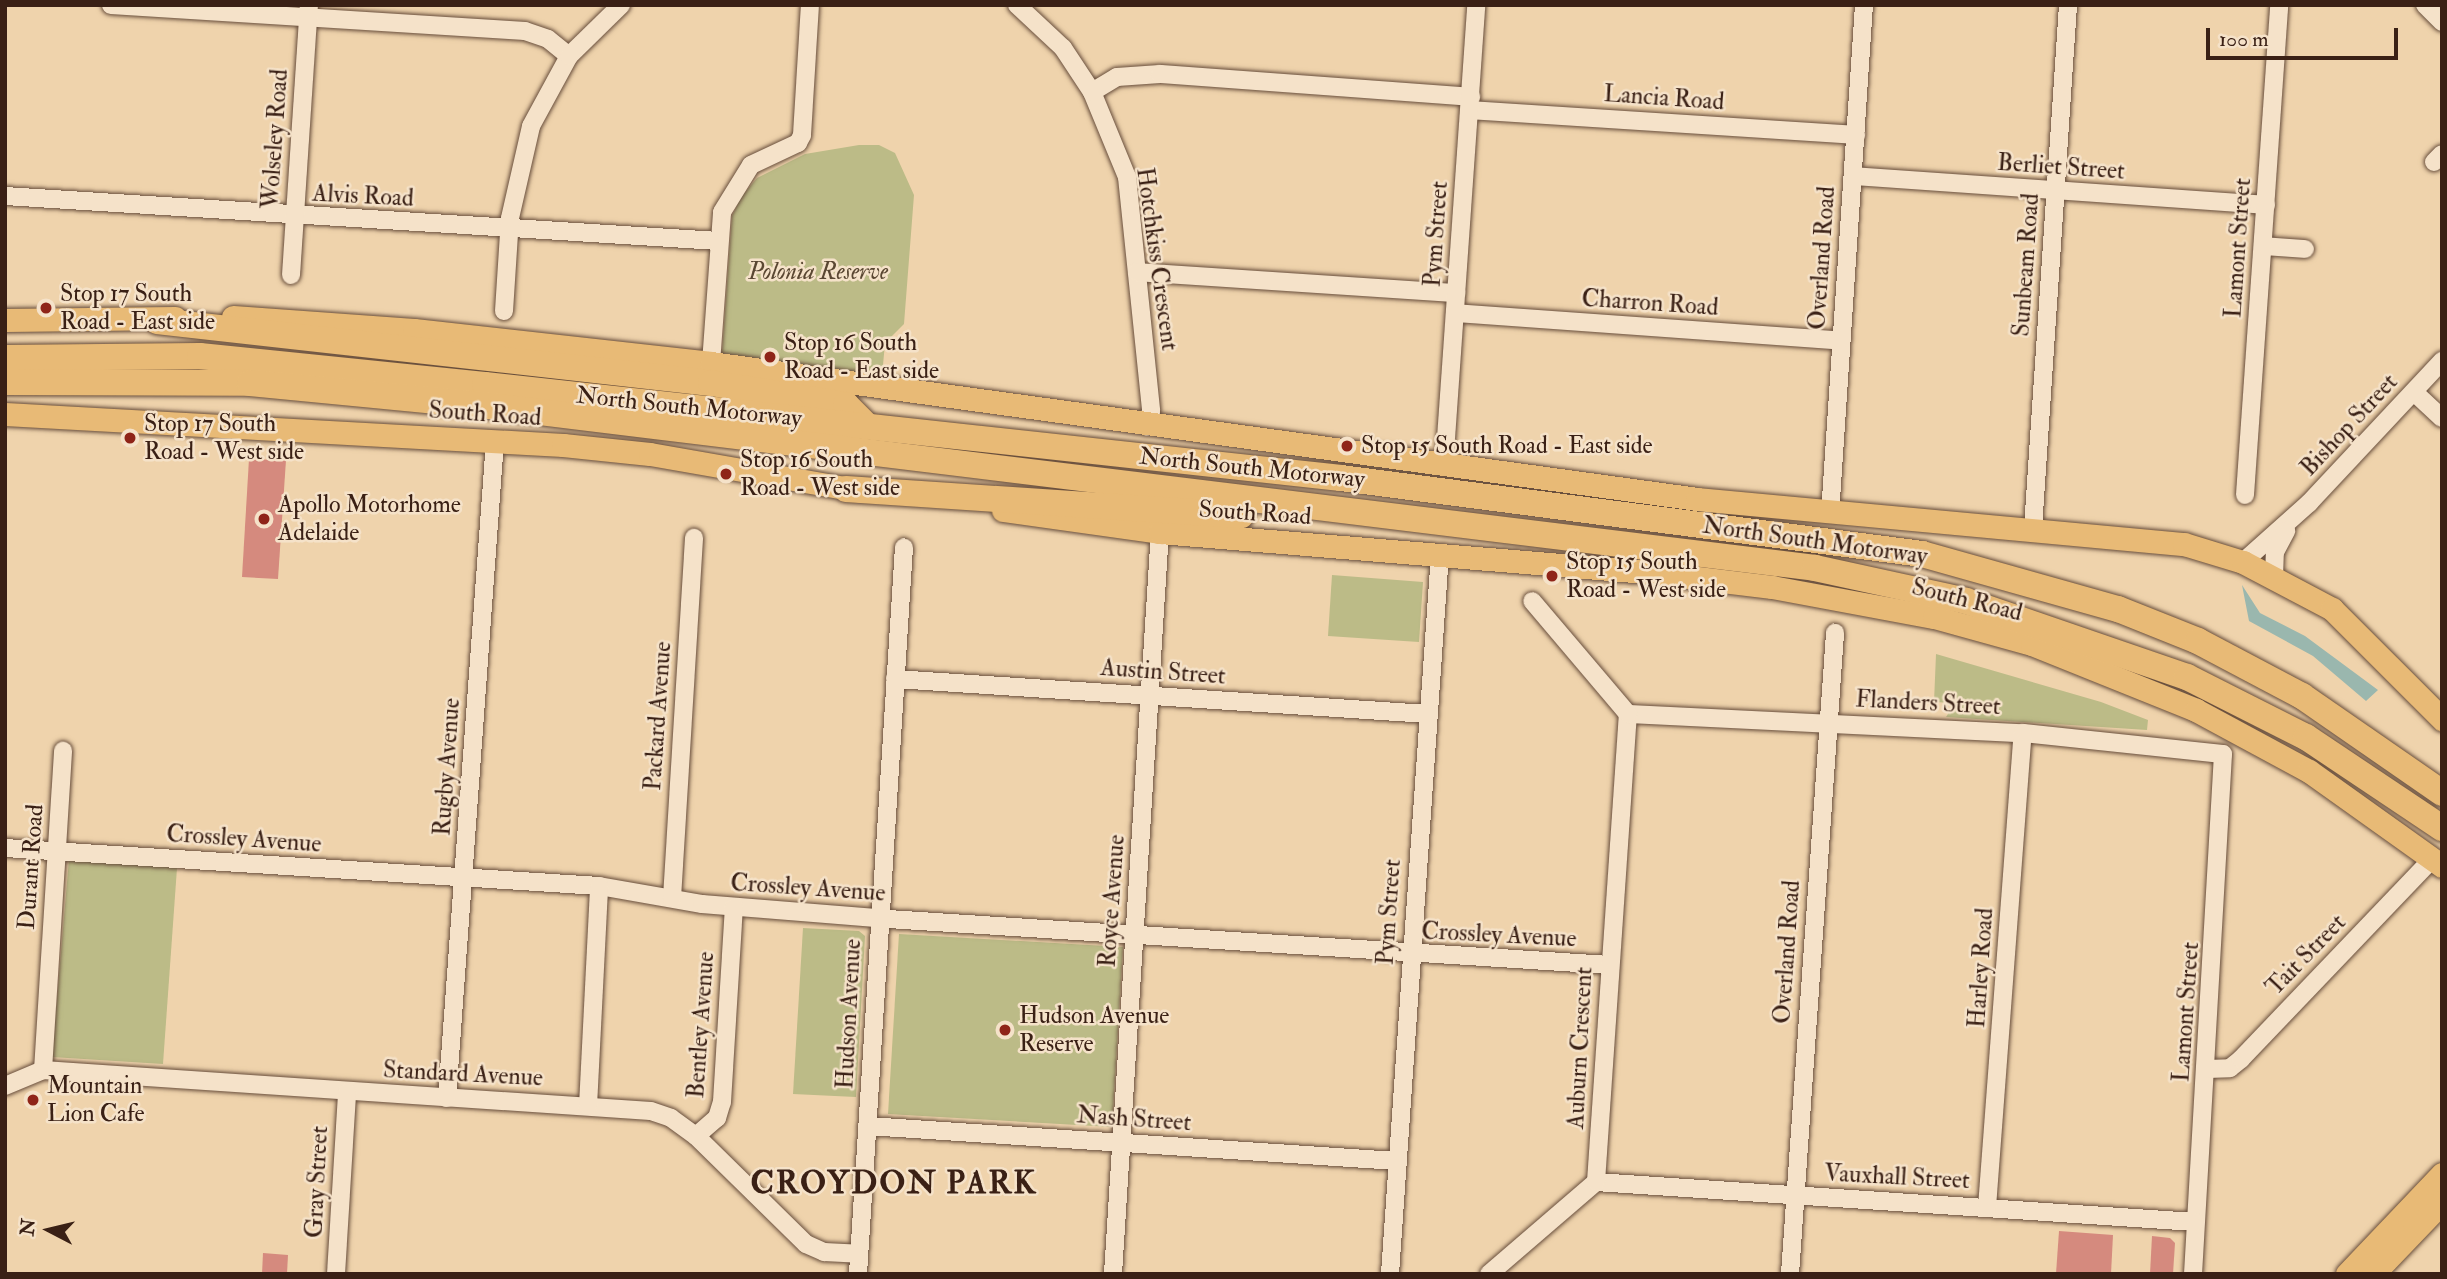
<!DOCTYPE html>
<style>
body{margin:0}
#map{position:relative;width:2447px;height:1279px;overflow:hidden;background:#efd3ac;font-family:"IM FELL Double Pica",serif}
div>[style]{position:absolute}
.green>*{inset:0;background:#bcbb87}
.water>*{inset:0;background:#9ab7ae}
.building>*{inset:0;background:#d58a7e}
.roads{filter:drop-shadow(0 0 2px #674d3b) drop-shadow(0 0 2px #674d3b)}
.minor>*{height:18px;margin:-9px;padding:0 9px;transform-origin:9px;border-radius:9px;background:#f5e2c9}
.major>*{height:23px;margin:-11.5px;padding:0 11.5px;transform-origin:11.5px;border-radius:11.5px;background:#e8ba76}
.highway>*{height:26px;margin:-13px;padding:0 13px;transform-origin:13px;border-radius:13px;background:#e8ba76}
.dots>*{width:19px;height:19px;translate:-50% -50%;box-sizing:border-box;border:4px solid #f5e2c9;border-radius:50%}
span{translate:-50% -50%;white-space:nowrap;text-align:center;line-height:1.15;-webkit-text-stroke:5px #f5e2c9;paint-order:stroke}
.street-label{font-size:24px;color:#3a2015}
.park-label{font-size:24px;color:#5a4732;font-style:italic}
.poi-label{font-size:24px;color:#3a2015}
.left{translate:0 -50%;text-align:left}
.district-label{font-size:32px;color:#3a2015;font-weight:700;letter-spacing:2px}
.frame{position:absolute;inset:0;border:7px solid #3a2015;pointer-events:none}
.north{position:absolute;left:14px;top:1195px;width:70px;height:70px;-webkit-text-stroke:5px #f5e2c9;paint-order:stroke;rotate:277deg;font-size:19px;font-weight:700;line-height:28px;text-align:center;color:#3a2015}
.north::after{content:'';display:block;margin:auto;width:24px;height:32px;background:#3a2015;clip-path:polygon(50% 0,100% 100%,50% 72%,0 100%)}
.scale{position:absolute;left:2206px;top:28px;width:192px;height:32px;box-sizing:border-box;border:4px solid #3a2015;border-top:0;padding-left:9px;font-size:21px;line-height:24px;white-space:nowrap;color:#3a2015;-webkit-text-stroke:5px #f5e2c9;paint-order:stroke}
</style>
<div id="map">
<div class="green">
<i style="clip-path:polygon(859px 145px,879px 145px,895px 153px,914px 195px,904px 324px,885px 343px,883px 365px,889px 380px,722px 353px,732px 216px,741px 197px,757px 178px,805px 154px)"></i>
<i style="clip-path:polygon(1332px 575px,1423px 582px,1419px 642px,1328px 636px)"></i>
<i style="clip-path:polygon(1936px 654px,2101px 702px,2148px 720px,2147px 730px,1946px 717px,1955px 703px,1934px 702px)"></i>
<i style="clip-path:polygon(69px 859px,177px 868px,163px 1064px,52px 1057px)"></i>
<i style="clip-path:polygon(803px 928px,859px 931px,865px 936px,856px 1097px,793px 1094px)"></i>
<i style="clip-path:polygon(899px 934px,1123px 947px,1112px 1127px,888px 1114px)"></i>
</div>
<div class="water">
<i style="clip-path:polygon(2242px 585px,2260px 613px,2305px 636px,2378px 690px,2366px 701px,2313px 656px,2249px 621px)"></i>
</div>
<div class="building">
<i style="clip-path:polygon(249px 459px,286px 460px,278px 579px,242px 577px)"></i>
<i style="clip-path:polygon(2059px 1231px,2113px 1235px,2111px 1274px,2056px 1274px)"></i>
<i style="clip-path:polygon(2152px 1236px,2170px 1238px,2175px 1243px,2173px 1274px,2150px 1274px)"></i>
<i style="clip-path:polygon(263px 1253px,288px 1255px,287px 1274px,262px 1274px)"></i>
</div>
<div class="roads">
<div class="minor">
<i style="left:111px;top:5px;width:415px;rotate:3.6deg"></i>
<i style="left:525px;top:31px;width:24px;rotate:19deg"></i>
<i style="left:548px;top:39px;width:27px;rotate:39deg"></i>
<i style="left:1017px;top:5px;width:63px;rotate:43.1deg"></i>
<i style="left:1063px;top:48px;width:53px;rotate:56.6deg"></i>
<i style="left:1092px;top:92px;width:92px;rotate:67.6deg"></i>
<i style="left:1127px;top:177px;width:235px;rotate:84.1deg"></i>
<i style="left:1151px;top:411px;width:16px;rotate:105deg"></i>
<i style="left:2425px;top:5px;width:24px;rotate:45deg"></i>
<i style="left:1092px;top:92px;width:29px;rotate:-31deg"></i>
<i style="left:1117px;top:77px;width:43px;rotate:-4deg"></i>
<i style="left:1160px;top:74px;width:312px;rotate:4.2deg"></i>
<i style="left:1470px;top:110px;width:387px;rotate:3.7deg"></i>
<i style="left:2434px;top:162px;width:11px;rotate:-45deg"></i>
<i style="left:1853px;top:176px;width:414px;rotate:4deg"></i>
<i style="left:5px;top:196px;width:714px;rotate:3.61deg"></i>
<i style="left:2263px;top:246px;width:42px;rotate:4.1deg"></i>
<i style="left:1137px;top:272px;width:320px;rotate:3.8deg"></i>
<i style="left:291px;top:275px;width:271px;rotate:-86.2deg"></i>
<i style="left:504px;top:311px;width:93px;rotate:-86.3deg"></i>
<i style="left:510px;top:218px;width:94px;rotate:-77.1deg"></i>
<i style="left:531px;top:126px;width:80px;rotate:-61.5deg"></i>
<i style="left:569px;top:56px;width:73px;rotate:-44.4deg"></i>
<i style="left:1455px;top:313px;width:387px;rotate:4.1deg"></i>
<i style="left:711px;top:363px;width:151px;rotate:-85.8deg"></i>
<i style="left:722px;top:212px;width:55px;rotate:-58.3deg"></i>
<i style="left:751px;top:165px;width:52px;rotate:-25.1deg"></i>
<i style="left:798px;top:143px;width:9px;rotate:-63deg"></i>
<i style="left:802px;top:135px;width:130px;rotate:-86.5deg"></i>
<i style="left:2414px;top:392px;width:38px;rotate:43deg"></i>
<i style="left:1444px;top:467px;width:463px;rotate:-86deg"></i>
<i style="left:2245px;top:495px;width:491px;rotate:-86deg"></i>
<i style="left:1830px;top:514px;width:510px;rotate:-86.18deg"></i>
<i style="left:2033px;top:528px;width:524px;rotate:-86.17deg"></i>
<i style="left:2243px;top:562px;width:89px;rotate:-41.8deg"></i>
<i style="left:2309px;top:503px;width:195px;rotate:-46.9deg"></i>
<i style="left:2274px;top:577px;width:25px;rotate:-88deg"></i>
<i style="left:2275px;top:552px;width:24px;rotate:-62deg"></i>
<i style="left:895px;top:679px;width:533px;rotate:3.76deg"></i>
<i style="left:1628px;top:714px;width:395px;rotate:2.8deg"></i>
<i style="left:2023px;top:733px;width:201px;rotate:6deg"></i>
<i style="left:2223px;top:754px;width:521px;rotate:93.3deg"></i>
<i style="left:5px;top:848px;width:595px;rotate:3.66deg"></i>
<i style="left:599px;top:886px;width:105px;rotate:9.9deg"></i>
<i style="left:702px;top:904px;width:187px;rotate:4.6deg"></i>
<i style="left:888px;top:919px;width:722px;rotate:3.65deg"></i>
<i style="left:672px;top:898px;width:361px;rotate:-86.5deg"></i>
<i style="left:2207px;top:1069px;width:23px;rotate:-2deg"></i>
<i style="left:2230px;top:1068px;width:14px;rotate:-39deg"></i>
<i style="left:2241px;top:1059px;width:277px;rotate:-46.3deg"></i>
<i style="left:43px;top:1070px;width:320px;rotate:-86.4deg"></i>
<i style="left:5px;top:1086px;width:41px;rotate:-22.8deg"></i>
<i style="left:43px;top:1070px;width:609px;rotate:3.86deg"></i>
<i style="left:651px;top:1111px;width:21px;rotate:19deg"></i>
<i style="left:671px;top:1118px;width:31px;rotate:36deg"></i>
<i style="left:696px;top:1136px;width:154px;rotate:44.5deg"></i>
<i style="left:806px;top:1244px;width:20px;rotate:24deg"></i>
<i style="left:824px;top:1252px;width:35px;rotate:3deg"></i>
<i style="left:447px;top:1098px;width:659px;rotate:-85.82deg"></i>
<i style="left:588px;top:1106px;width:220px;rotate:-87.1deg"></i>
<i style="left:868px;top:1126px;width:530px;rotate:3.79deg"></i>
<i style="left:696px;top:1136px;width:28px;rotate:-41deg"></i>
<i style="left:717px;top:1118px;width:17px;rotate:-73deg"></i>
<i style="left:722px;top:1102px;width:195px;rotate:-86.5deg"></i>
<i style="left:1596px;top:1182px;width:600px;rotate:3.82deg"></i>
<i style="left:1987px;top:1207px;width:475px;rotate:-85.7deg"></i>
<i style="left:336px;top:1274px;width:182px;rotate:-86.5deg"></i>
<i style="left:858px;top:1274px;width:728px;rotate:-86.38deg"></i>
<i style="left:1113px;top:1274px;width:743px;rotate:-86.38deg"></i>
<i style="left:1390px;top:1274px;width:722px;rotate:-86.03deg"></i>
<i style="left:1489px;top:1274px;width:141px;rotate:-40.7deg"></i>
<i style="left:1596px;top:1182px;width:469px;rotate:-86.1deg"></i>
<i style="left:1628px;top:714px;width:148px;rotate:-130.3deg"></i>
<i style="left:1790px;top:1274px;width:643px;rotate:-85.98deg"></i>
</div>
<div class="major">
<i style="left:233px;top:317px;width:181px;rotate:4.1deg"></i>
<i style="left:414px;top:330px;width:299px;rotate:6.3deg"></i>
<i style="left:711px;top:363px;width:995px;rotate:7.85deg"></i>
<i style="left:1697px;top:499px;width:489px;rotate:5.3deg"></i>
<i style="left:2184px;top:544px;width:62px;rotate:17deg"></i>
<i style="left:2243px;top:562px;width:101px;rotate:27.8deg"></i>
<i style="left:2332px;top:609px;width:156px;rotate:45deg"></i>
<i style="left:5px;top:320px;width:170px;rotate:-0.7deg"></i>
<i style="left:5px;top:414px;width:559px;rotate:3.18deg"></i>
<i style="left:563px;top:445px;width:87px;rotate:5.9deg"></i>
<i style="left:650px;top:454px;width:215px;rotate:9.9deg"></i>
<i style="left:1003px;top:510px;width:159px;rotate:8deg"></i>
<i style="left:1160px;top:532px;width:490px;rotate:4.7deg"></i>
<i style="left:1648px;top:572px;width:125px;rotate:6.9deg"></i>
<i style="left:1772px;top:587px;width:165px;rotate:10.5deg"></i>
<i style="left:1934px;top:617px;width:102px;rotate:15.4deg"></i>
<i style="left:2032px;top:644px;width:177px;rotate:21.9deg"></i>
<i style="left:2196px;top:710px;width:128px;rotate:28.4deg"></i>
<i style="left:2309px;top:771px;width:163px;rotate:35.5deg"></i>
<i style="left:2347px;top:1274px;width:138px;rotate:-46.5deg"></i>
<i style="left:2373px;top:1274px;width:100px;rotate:-46.2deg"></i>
</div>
<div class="highway">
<i style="left:157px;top:321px;width:557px;rotate:6.39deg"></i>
<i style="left:711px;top:383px;width:137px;rotate:9.3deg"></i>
<i style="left:846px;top:405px;width:30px;rotate:45deg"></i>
<i style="left:5px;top:358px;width:195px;rotate:-0.6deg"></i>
<i style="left:200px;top:356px;width:286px;rotate:5.8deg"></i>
<i style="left:485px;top:385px;width:861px;rotate:6.2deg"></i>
<i style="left:1341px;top:478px;width:586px;rotate:7.45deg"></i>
<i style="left:1922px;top:554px;width:204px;rotate:15.7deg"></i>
<i style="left:2118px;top:609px;width:86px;rotate:21.8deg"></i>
<i style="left:2198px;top:641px;width:118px;rotate:27.9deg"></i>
<i style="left:2302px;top:696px;width:170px;rotate:34.7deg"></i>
<i style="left:5px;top:382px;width:245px;rotate:0.2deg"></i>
<i style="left:250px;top:383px;width:250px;rotate:5.5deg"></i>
<i style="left:499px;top:407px;width:1326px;rotate:6.97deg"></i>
<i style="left:1815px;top:568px;width:155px;rotate:12.3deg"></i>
<i style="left:1966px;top:601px;width:234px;rotate:19deg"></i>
<i style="left:2187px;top:677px;width:133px;rotate:26.8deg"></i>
<i style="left:2306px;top:737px;width:164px;rotate:33.8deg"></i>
<i style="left:846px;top:489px;width:396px;rotate:3.8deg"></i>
</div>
</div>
<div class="dots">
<i style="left:46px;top:308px;background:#8f2418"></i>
<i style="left:770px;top:357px;background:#8f2418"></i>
<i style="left:130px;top:438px;background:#8f2418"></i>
<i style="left:1347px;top:446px;background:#8f2418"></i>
<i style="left:726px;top:474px;background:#8f2418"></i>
<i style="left:264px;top:519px;background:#8f2418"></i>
<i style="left:1552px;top:576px;background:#8f2418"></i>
<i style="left:1005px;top:1030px;background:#8f2418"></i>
<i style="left:33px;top:1100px;background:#8f2418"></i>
</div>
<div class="street-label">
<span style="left:1664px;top:98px;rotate:4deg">Lancia Road</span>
<span style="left:275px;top:139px;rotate:-86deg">Wolseley Road</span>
<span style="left:2061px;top:167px;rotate:4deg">Berliet Street</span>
<span style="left:363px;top:196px;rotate:3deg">Alvis Road</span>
<span style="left:1436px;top:234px;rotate:-86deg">Pym Street</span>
<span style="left:2238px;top:248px;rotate:-86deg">Lamont Street</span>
<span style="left:1822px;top:258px;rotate:-86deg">Overland Road</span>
<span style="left:1157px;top:259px;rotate:82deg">Hotchkiss Crescent</span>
<span style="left:2026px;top:265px;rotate:-86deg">Sunbeam Road</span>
<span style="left:1650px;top:303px;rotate:4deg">Charron Road</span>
<span style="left:689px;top:407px;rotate:6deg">North South Motorway</span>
<span style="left:485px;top:414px;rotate:4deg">South Road</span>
<span style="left:2349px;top:425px;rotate:-47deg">Bishop Street</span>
<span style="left:1252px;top:468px;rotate:6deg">North South Motorway</span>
<span style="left:1255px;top:513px;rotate:4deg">South Road</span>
<span style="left:1815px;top:541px;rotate:8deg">North South Motorway</span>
<span style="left:1967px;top:600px;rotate:14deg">South Road</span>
<span style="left:1163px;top:672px;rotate:4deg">Austin Street</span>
<span style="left:1928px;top:703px;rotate:3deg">Flanders Street</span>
<span style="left:658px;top:716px;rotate:-86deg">Packard Avenue</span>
<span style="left:447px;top:767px;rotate:-86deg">Rugby Avenue</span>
<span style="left:244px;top:839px;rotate:4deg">Crossley Avenue</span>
<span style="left:31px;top:867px;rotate:-86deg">Durant Road</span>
<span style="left:808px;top:888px;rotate:4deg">Crossley Avenue</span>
<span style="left:1112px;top:901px;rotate:-86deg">Royce Avenue</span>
<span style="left:1389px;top:912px;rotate:-86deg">Pym Street</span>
<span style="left:1499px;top:935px;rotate:3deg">Crossley Avenue</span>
<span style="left:1787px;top:952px;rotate:-86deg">Overland Road</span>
<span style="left:2306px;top:955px;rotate:-46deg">Tait Street</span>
<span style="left:1981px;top:968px;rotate:-86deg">Harley Road</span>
<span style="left:2186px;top:1012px;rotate:-86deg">Lamont Street</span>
<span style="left:849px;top:1014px;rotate:-87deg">Hudson Avenue</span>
<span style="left:701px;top:1025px;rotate:-86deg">Bentley Avenue</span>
<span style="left:1580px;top:1048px;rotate:-87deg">Auburn Crescent</span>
<span style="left:463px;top:1074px;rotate:3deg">Standard Avenue</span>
<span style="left:1134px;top:1119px;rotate:4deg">Nash Street</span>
<span style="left:1897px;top:1177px;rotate:3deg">Vauxhall Street</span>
<span style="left:317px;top:1182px;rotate:-87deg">Gray Street</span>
</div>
<div class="park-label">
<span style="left:818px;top:272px">Polonia Reserve</span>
</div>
<div class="poi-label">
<span class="left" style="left:60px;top:308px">Stop 17 South<br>Road - East side</span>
<span class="left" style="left:784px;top:357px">Stop 16 South<br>Road - East side</span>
<span class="left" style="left:144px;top:438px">Stop 17 South<br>Road - West side</span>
<span class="left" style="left:1361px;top:446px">Stop 15 South Road - East side</span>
<span class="left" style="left:740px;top:474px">Stop 16 South<br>Road - West side</span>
<span class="left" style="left:278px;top:519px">Apollo Motorhome<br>Adelaide</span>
<span class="left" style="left:1566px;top:576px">Stop 15 South<br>Road - West side</span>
<span class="left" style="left:1019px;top:1030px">Hudson Avenue<br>Reserve</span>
<span class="left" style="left:47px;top:1100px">Mountain<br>Lion Cafe</span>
</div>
<div class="district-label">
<span style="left:894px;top:1183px">CROYDON PARK</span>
</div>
<div class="frame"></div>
<div class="north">N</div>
<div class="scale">100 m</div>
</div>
